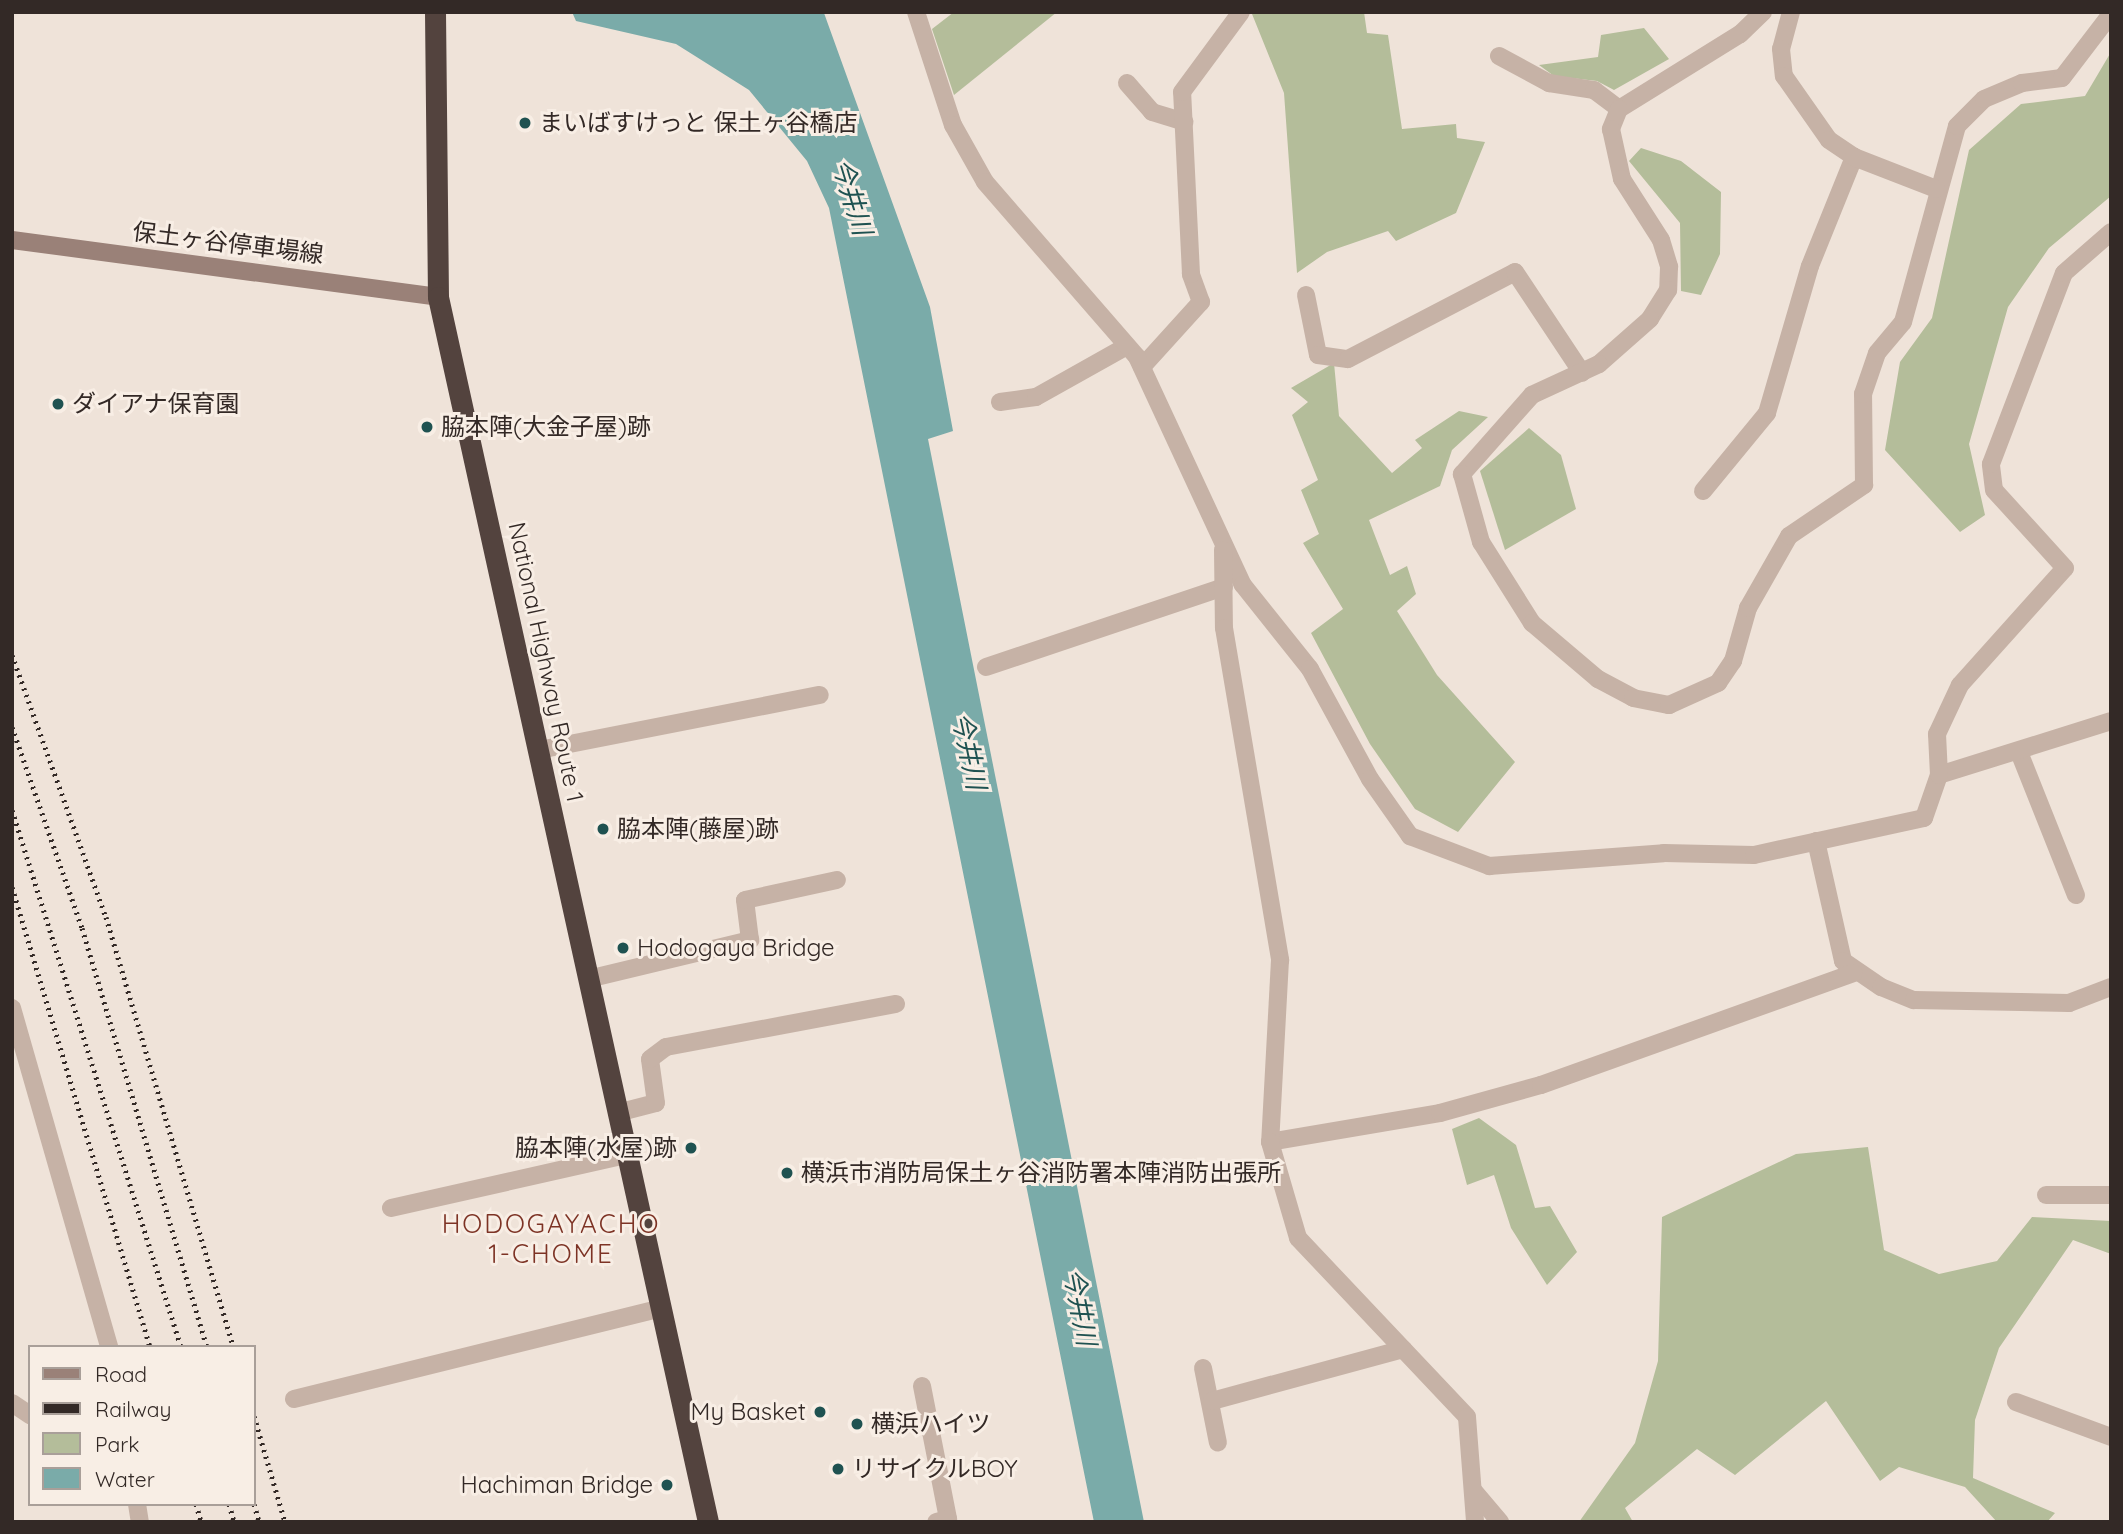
<!DOCTYPE html>
<meta charset="utf-8">
<style>
body{margin:0}
#map{position:relative;width:2123px;height:1534px;overflow:hidden;background:#efe3d9;font-family:Quicksand,"Noto Sans JP",sans-serif}
div>[style]{position:absolute}
.green>*{inset:0;background:#b4bd9a}
.water>*{inset:0;background:#7aaba9}
.lane>*{height:18px;margin:-9px;padding:0 9px;transform-origin:9px;border-radius:9px;background:#c6b2a6}
.street>*{height:18px;margin:-9px;padding:0 9px;transform-origin:9px;border-radius:9px;background:#c6b2a6}
.secondary>*{height:18px;margin:-9px;padding:0 9px;transform-origin:9px;border-radius:9px;background:#9a8178}
.highway>*{height:21px;margin:-10.5px;padding:0 10.5px;transform-origin:10.5px;border-radius:10.5px;background:#53433e}
.rail>*{height:5px;margin-top:-2.5px;transform-origin:0;background:repeating-linear-gradient(90deg,#332926 0 2px,transparent 0 7px)}
.dots>*{width:19px;height:19px;translate:-50% -50%;box-sizing:border-box;border:4px solid #f8eee5;border-radius:50%}
span{translate:-50% -50%;white-space:nowrap;text-align:center;line-height:1.15;-webkit-text-stroke:6px #f8eee5;paint-order:stroke}
.poi-label{font-size:24px;color:#332926}
.left{translate:0 -50%;text-align:left}
.right{translate:-100% -50%;text-align:right}
.street-label{font-size:24px;color:#332926}
.water-label{font-size:26px;color:#1f5251;font-style:italic}
.neighbourhood-label{font-size:26px;color:#7d3325;letter-spacing:2px}
.frame{position:absolute;inset:0;border:14px solid #332926;pointer-events:none}
.legend{position:absolute;left:28px;top:1345px;width:228px;height:161px;box-sizing:border-box;background:#f8eee5;border:2px solid #a99f99;margin:0;padding:9px 12px;list-style:none;font-size:21px;color:#332926}
.legend li{display:flex;align-items:center;gap:14px;height:35px}
.legend b{width:35px;border:2px solid #a99f99}
</style>
<div id="map">
<div class="green">
<i style="clip-path:polygon(954px 12px,1057px 12px,954px 95px,932px 29px)"></i>
<i style="clip-path:polygon(1364px 12px,1367px 33px,1388px 35px,1402px 129px,1456px 124px,1457px 138px,1485px 142px,1456px 213px,1396px 241px,1388px 231px,1327px 252px,1297px 273px,1284px 93px,1252px 14px)"></i>
<i style="clip-path:polygon(1644px 28px,1669px 59px,1614px 90px,1597px 81px,1554px 76px,1539px 65px,1598px 57px,1601px 35px)"></i>
<i style="clip-path:polygon(2111px 52px,2111px 196px,2049px 248px,2008px 307px,1969px 444px,1985px 515px,1960px 532px,1885px 450px,1900px 362px,1932px 318px,1969px 150px,2021px 104px,2085px 96px)"></i>
<i style="clip-path:polygon(1641px 148px,1681px 161px,1721px 192px,1720px 254px,1701px 295px,1681px 291px,1680px 223px,1629px 161px)"></i>
<i style="clip-path:polygon(1334px 363px,1339px 416px,1392px 473px,1422px 448px,1415px 440px,1459px 411px,1488px 417px,1452px 450px,1440px 486px,1369px 520px,1390px 575px,1407px 566px,1416px 594px,1397px 611px,1437px 675px,1515px 762px,1458px 832px,1415px 809px,1370px 744px,1311px 633px,1343px 609px,1303px 543px,1319px 534px,1301px 490px,1318px 480px,1292px 415px,1308px 402px,1291px 388px)"></i>
<i style="clip-path:polygon(1529px 428px,1561px 455px,1576px 509px,1505px 550px,1480px 471px)"></i>
<i style="clip-path:polygon(1479px 1118px,1516px 1145px,1535px 1208px,1550px 1206px,1577px 1252px,1547px 1285px,1511px 1228px,1494px 1175px,1467px 1185px,1452px 1129px)"></i>
<i style="clip-path:polygon(1868px 1147px,1884px 1250px,1939px 1274px,1997px 1261px,2032px 1217px,2111px 1221px,2111px 1254px,2073px 1240px,1999px 1348px,1975px 1420px,1973px 1478px,2055px 1513px,2047px 1522px,1997px 1522px,1965px 1487px,1899px 1467px,1880px 1481px,1826px 1401px,1735px 1475px,1697px 1449px,1625px 1508px,1633px 1522px,1579px 1522px,1635px 1443px,1658px 1361px,1662px 1217px,1796px 1154px)"></i>
</div>
<div class="water">
<i style="clip-path:polygon(572px 12px,824px 13px,930px 307px,953px 431px,928px 439px,1144px 1522px,1094px 1522px,829px 208px,807px 161px,749px 90px,676px 44px,576px 21px)"></i>
</div>
<div class="lane">
<i style="left:1499px;top:56px;width:57px;rotate:28.4deg"></i>
<i style="left:1549px;top:83px;width:46px;rotate:8.8deg"></i>
<i style="left:1594px;top:90px;width:31px;rotate:37deg"></i>
<i style="left:1127px;top:83px;width:38px;rotate:49deg"></i>
<i style="left:1152px;top:112px;width:34px;rotate:17deg"></i>
<i style="left:1306px;top:295px;width:61px;rotate:78.7deg"></i>
<i style="left:1318px;top:355px;width:30px;rotate:8deg"></i>
<i style="left:1348px;top:359px;width:188px;rotate:-27.5deg"></i>
<i style="left:1515px;top:272px;width:121px;rotate:56.4deg"></i>
<i style="left:1142px;top:367px;width:88px;rotate:-47.8deg"></i>
<i style="left:1201px;top:302px;width:30px;rotate:-110deg"></i>
<i style="left:1191px;top:274px;width:182px;rotate:-92.8deg"></i>
<i style="left:1182px;top:92px;width:99px;rotate:-53.6deg"></i>
<i style="left:1000px;top:402px;width:36px;rotate:-8deg"></i>
<i style="left:1036px;top:397px;width:104px;rotate:-29.3deg"></i>
<i style="left:1703px;top:491px;width:101px;rotate:-50.6deg"></i>
<i style="left:1767px;top:413px;width:153px;rotate:-73.7deg"></i>
<i style="left:1810px;top:266px;width:118px;rotate:-68deg"></i>
<i style="left:986px;top:667px;width:251px;rotate:-18.6deg"></i>
<i style="left:539px;top:750px;width:286px;rotate:-11.1deg"></i>
<i style="left:2019px;top:752px;width:154px;rotate:68.3deg"></i>
<i style="left:1816px;top:841px;width:123px;rotate:77.3deg"></i>
<i style="left:1843px;top:961px;width:46px;rotate:34.4deg"></i>
<i style="left:1881px;top:987px;width:35px;rotate:22deg"></i>
<i style="left:1914px;top:1000px;width:155px;rotate:1.1deg"></i>
<i style="left:2069px;top:1003px;width:45px;rotate:-20.9deg"></i>
<i style="left:588px;top:979px;width:167px;rotate:-13.5deg"></i>
<i style="left:750px;top:940px;width:40px;rotate:-97.1deg"></i>
<i style="left:745px;top:900px;width:94px;rotate:-12.3deg"></i>
<i style="left:617px;top:1113px;width:40px;rotate:-14.4deg"></i>
<i style="left:656px;top:1103px;width:44px;rotate:-97.8deg"></i>
<i style="left:650px;top:1059px;width:20px;rotate:-37deg"></i>
<i style="left:666px;top:1047px;width:234px;rotate:-10.6deg"></i>
<i style="left:1270px;top:1142px;width:172px;rotate:-9.7deg"></i>
<i style="left:1440px;top:1113px;width:105px;rotate:-15.5deg"></i>
<i style="left:1541px;top:1085px;width:332px;rotate:-19.7deg"></i>
<i style="left:391px;top:1208px;width:242px;rotate:-12.7deg"></i>
<i style="left:1203px;top:1368px;width:76px;rotate:78.7deg"></i>
<i style="left:922px;top:1386px;width:136px;rotate:78.9deg"></i>
<i style="left:948px;top:1519px;width:12px;rotate:166deg"></i>
<i style="left:1212px;top:1401px;width:198px;rotate:-15.2deg"></i>
<i style="left:2016px;top:1402px;width:101px;rotate:20.2deg"></i>
<i style="left:12px;top:1403px;width:22px;rotate:34deg"></i>
<i style="left:1473px;top:1490px;width:42px;rotate:49.8deg"></i>
</div>
<div class="street">
<i style="left:916px;top:12px;width:119px;rotate:71.9deg"></i>
<i style="left:953px;top:125px;width:65px;rotate:60.7deg"></i>
<i style="left:985px;top:182px;width:232px;rotate:49deg"></i>
<i style="left:1137px;top:357px;width:251px;rotate:65.1deg"></i>
<i style="left:1243px;top:585px;width:107px;rotate:51.4deg"></i>
<i style="left:1310px;top:669px;width:125px;rotate:61.4deg"></i>
<i style="left:1370px;top:779px;width:70px;rotate:54.9deg"></i>
<i style="left:1410px;top:836px;width:85px;rotate:20.8deg"></i>
<i style="left:1489px;top:866px;width:175px;rotate:-4.2deg"></i>
<i style="left:1664px;top:853px;width:90px;rotate:1.3deg"></i>
<i style="left:1754px;top:855px;width:174px;rotate:-12.3deg"></i>
<i style="left:1924px;top:818px;width:46px;rotate:-70.8deg"></i>
<i style="left:1939px;top:775px;width:180px;rotate:-17.4deg"></i>
<i style="left:1763px;top:12px;width:32px;rotate:136deg"></i>
<i style="left:1740px;top:34px;width:142px;rotate:148.2deg"></i>
<i style="left:1619px;top:109px;width:22px;rotate:112deg"></i>
<i style="left:1611px;top:129px;width:51px;rotate:77.6deg"></i>
<i style="left:1622px;top:179px;width:72px;rotate:57.4deg"></i>
<i style="left:1661px;top:240px;width:28px;rotate:73deg"></i>
<i style="left:1669px;top:267px;width:23px;rotate:92deg"></i>
<i style="left:1668px;top:290px;width:34px;rotate:122deg"></i>
<i style="left:1650px;top:319px;width:68px;rotate:138.6deg"></i>
<i style="left:1599px;top:364px;width:74px;rotate:155.2deg"></i>
<i style="left:1532px;top:395px;width:106px;rotate:131.5deg"></i>
<i style="left:1462px;top:474px;width:71px;rotate:74.4deg"></i>
<i style="left:1481px;top:542px;width:96px;rotate:57.8deg"></i>
<i style="left:1532px;top:623px;width:87px;rotate:40.3deg"></i>
<i style="left:1598px;top:679px;width:40px;rotate:28deg"></i>
<i style="left:1633px;top:698px;width:37px;rotate:11deg"></i>
<i style="left:1669px;top:705px;width:54px;rotate:-24.2deg"></i>
<i style="left:1718px;top:683px;width:27px;rotate:-56deg"></i>
<i style="left:1733px;top:661px;width:55px;rotate:-74.2deg"></i>
<i style="left:1748px;top:608px;width:83px;rotate:-60.3deg"></i>
<i style="left:1789px;top:536px;width:91px;rotate:-34.2deg"></i>
<i style="left:1864px;top:485px;width:91px;rotate:-90.6deg"></i>
<i style="left:1863px;top:394px;width:43px;rotate:-71.1deg"></i>
<i style="left:1877px;top:353px;width:40px;rotate:-50deg"></i>
<i style="left:1903px;top:322px;width:203px;rotate:-74.6deg"></i>
<i style="left:1957px;top:126px;width:38px;rotate:-45deg"></i>
<i style="left:1984px;top:99px;width:41px;rotate:-22.8deg"></i>
<i style="left:2022px;top:83px;width:40px;rotate:-7.1deg"></i>
<i style="left:2062px;top:78px;width:81px;rotate:-52.6deg"></i>
<i style="left:1791px;top:12px;width:38px;rotate:105deg"></i>
<i style="left:1781px;top:49px;width:27px;rotate:84deg"></i>
<i style="left:1784px;top:76px;width:78px;rotate:54.9deg"></i>
<i style="left:1829px;top:140px;width:30px;rotate:34deg"></i>
<i style="left:1854px;top:157px;width:88px;rotate:21.3deg"></i>
<i style="left:1223px;top:550px;width:78px;rotate:89.3deg"></i>
<i style="left:1224px;top:628px;width:337px;rotate:80.4deg"></i>
<i style="left:1280px;top:960px;width:182px;rotate:93.1deg"></i>
<i style="left:1270px;top:1142px;width:100px;rotate:73.7deg"></i>
<i style="left:1298px;top:1238px;width:246px;rotate:46.6deg"></i>
<i style="left:1467px;top:1417px;width:105px;rotate:85.6deg"></i>
<i style="left:1939px;top:775px;width:41px;rotate:-92.8deg"></i>
<i style="left:1937px;top:734px;width:54px;rotate:-64.9deg"></i>
<i style="left:1960px;top:685px;width:157px;rotate:-48.1deg"></i>
<i style="left:2065px;top:568px;width:105px;rotate:-132.3deg"></i>
<i style="left:1994px;top:490px;width:26px;rotate:-97deg"></i>
<i style="left:1991px;top:464px;width:204px;rotate:-69.1deg"></i>
<i style="left:2064px;top:273px;width:62px;rotate:-41.1deg"></i>
<i style="left:12px;top:1008px;width:353px;rotate:74deg"></i>
<i style="left:2046px;top:1195px;width:65px"></i>
<i style="left:294px;top:1399px;width:379px;rotate:-13.9deg"></i>
<i style="left:137px;top:1504px;width:18px;rotate:81deg"></i>
</div>
<div class="secondary">
<i style="left:12px;top:240px;width:430px;rotate:7.6deg"></i>
</div>
<div class="highway">
<i style="left:435px;top:12px;width:285px;rotate:89.4deg"></i>
<i style="left:438px;top:297px;width:1254px;rotate:77.57deg"></i>
</div>
<div class="rail">
<i style="left:12px;top:655px;width:278px;rotate:70.3deg"></i>
<i style="left:106px;top:917px;width:448px;rotate:73.5deg"></i>
<i style="left:12px;top:727px;width:213px;rotate:70.8deg"></i>
<i style="left:82px;top:928px;width:437px;rotate:73.4deg"></i>
<i style="left:12px;top:810px;width:563px;rotate:72.53deg"></i>
<i style="left:12px;top:887px;width:480px;rotate:73.3deg"></i>
<i style="left:254px;top:1416px;width:110px;rotate:73.7deg"></i>
<i style="left:196px;top:1504px;width:19px;rotate:74deg"></i>
<i style="left:229px;top:1504px;width:19px;rotate:74deg"></i>
<i style="left:254px;top:1504px;width:19px;rotate:74deg"></i>
</div>
<div class="dots">
<i style="left:525px;top:123px;background:#1f5251"></i>
<i style="left:58px;top:404px;background:#1f5251"></i>
<i style="left:427px;top:427px;background:#1f5251"></i>
<i style="left:603px;top:829px;background:#1f5251"></i>
<i style="left:623px;top:948px;background:#1f5251"></i>
<i style="left:691px;top:1148px;background:#1f5251"></i>
<i style="left:787px;top:1173px;background:#1f5251"></i>
<i style="left:820px;top:1412px;background:#1f5251"></i>
<i style="left:857px;top:1424px;background:#1f5251"></i>
<i style="left:838px;top:1469px;background:#1f5251"></i>
<i style="left:667px;top:1485px;background:#1f5251"></i>
</div>
<div class="poi-label">
<span class="left" style="left:539px;top:123px">まいばすけっと 保土ヶ谷橋店</span>
<span class="left" style="left:72px;top:404px">ダイアナ保育園</span>
<span class="left" style="left:441px;top:427px">脇本陣(大金子屋)跡</span>
<span class="left" style="left:617px;top:829px">脇本陣(藤屋)跡</span>
<span class="left" style="left:637px;top:948px">Hodogaya Bridge</span>
<span class="right" style="left:677px;top:1148px">脇本陣(水屋)跡</span>
<span class="left" style="left:801px;top:1173px">横浜市消防局保土ヶ谷消防署本陣消防出張所</span>
<span class="right" style="left:806px;top:1412px">My Basket</span>
<span class="left" style="left:871px;top:1424px">横浜ハイツ</span>
<span class="left" style="left:852px;top:1469px">リサイクルBOY</span>
<span class="right" style="left:653px;top:1485px">Hachiman Bridge</span>
</div>
<div class="street-label">
<span style="left:228px;top:243px;rotate:7deg">保土ヶ谷停車場線</span>
<span style="left:546px;top:662px;rotate:78deg">National Highway Route 1</span>
</div>
<div class="water-label">
<span style="left:852px;top:197px;rotate:73deg">今井川</span>
<span style="left:969px;top:751px;rotate:78deg">今井川</span>
<span style="left:1080px;top:1307px;rotate:79deg">今井川</span>
</div>
<div class="neighbourhood-label">
<span style="left:551px;top:1239px">HODOGAYACHO<br>1-CHOME</span>
</div>
<div class="frame"></div>
<ul class="legend">
<li><b style="height:9px;background:#9a8178"></b>Road</li>
<li><b style="height:9px;background:#332926"></b>Railway</li>
<li><b style="height:19px;background:#b4bd9a"></b>Park</li>
<li><b style="height:19px;background:#7aaba9"></b>Water</li>
</ul>
</div>
